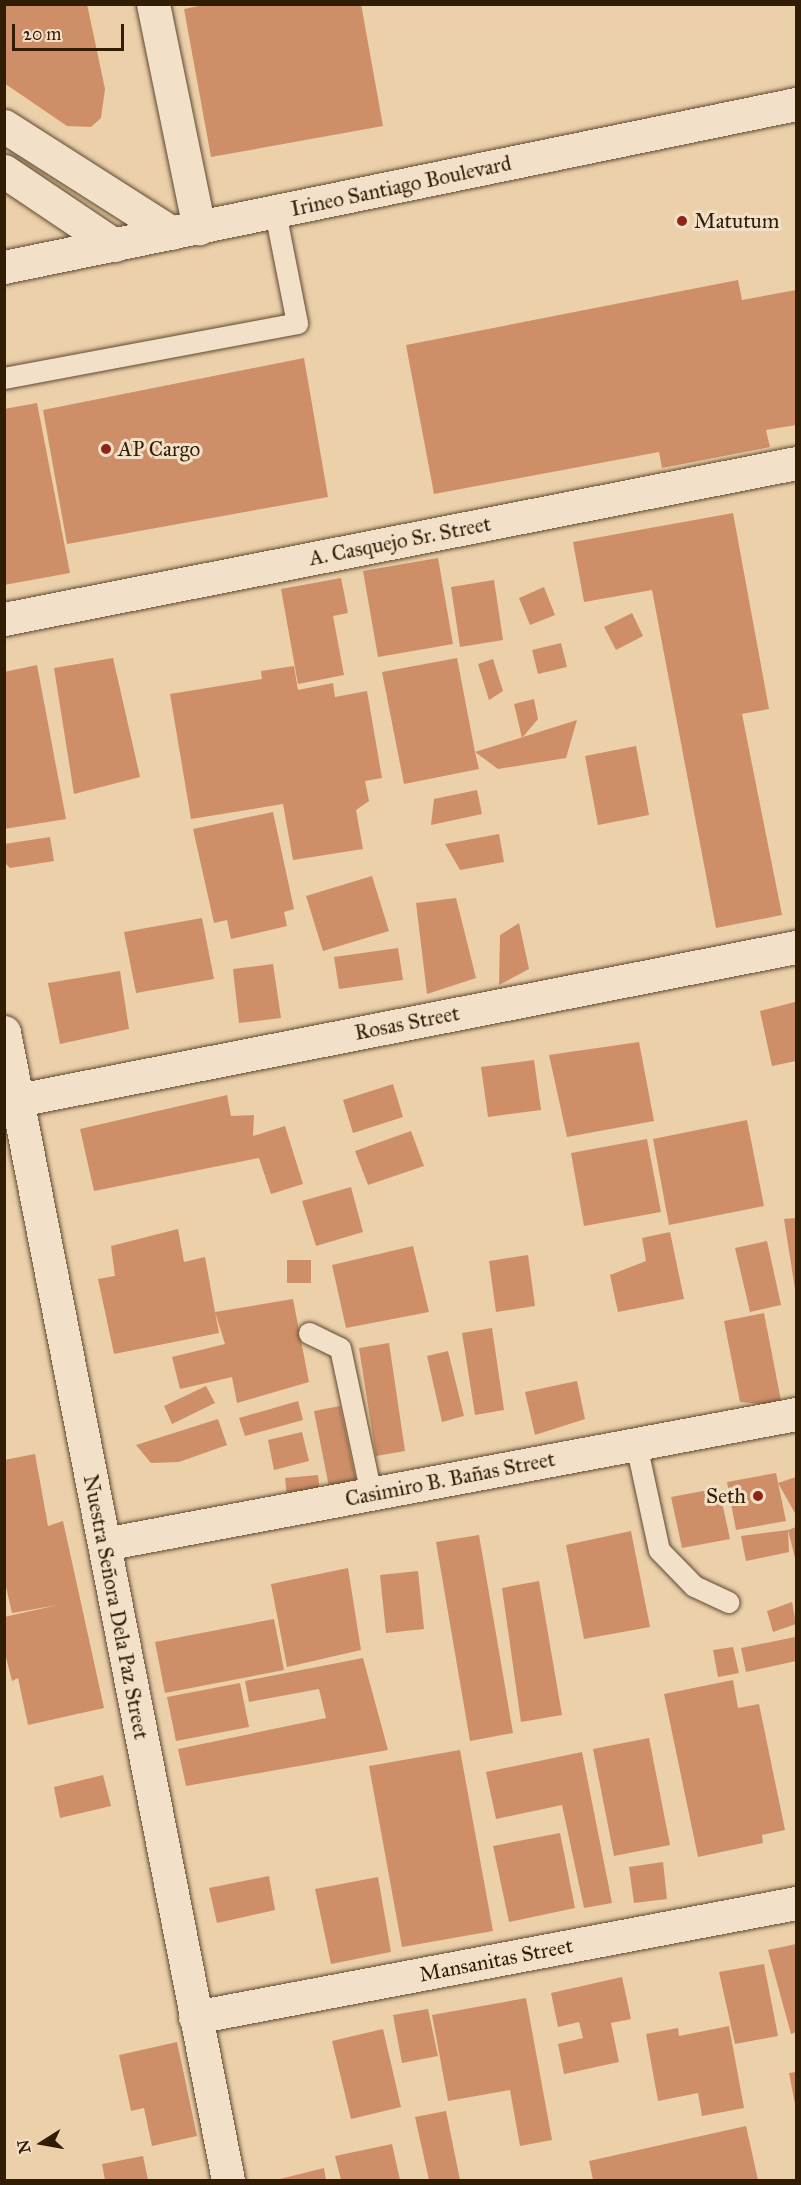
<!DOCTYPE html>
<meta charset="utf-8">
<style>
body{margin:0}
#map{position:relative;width:801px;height:2185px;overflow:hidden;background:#ebd0aa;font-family:"IM FELL Great Primer",serif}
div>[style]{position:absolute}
.building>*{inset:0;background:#ce8f68}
.roads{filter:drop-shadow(0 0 2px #60492e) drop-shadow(0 0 2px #60492e)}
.lane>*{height:21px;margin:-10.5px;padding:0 10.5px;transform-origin:10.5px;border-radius:10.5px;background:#f2e0c8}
.street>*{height:33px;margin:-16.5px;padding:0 16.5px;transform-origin:16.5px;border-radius:16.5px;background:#f2e0c8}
.secondary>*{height:33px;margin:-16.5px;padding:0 16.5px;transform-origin:16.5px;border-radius:16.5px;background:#f2e0c8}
.dots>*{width:16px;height:16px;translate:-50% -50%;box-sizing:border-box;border:3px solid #f2e0c8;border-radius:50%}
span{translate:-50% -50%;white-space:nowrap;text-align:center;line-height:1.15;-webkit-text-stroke:6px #f2e0c8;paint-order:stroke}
.street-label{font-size:21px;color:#311c04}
.poi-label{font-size:21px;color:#311c04}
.left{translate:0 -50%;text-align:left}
.right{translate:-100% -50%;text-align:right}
.frame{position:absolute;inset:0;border:6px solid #311c04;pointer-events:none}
.north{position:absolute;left:12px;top:2113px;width:60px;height:60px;-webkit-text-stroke:4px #f2e0c8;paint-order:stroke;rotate:259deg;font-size:16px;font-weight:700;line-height:24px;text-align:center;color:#311c04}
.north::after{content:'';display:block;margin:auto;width:21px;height:27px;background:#311c04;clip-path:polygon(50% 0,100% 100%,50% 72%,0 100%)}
.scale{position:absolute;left:12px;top:24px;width:112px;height:27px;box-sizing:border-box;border:3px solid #311c04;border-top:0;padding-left:8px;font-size:18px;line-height:21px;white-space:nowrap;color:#311c04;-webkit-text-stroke:4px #f2e0c8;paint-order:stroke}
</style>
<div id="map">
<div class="building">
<i style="clip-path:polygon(4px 4px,87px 4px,105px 89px,101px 118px,91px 127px,67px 126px,4px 83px)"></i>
<i style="clip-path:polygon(208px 4px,361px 4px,383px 126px,211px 157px,184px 9px)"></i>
<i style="clip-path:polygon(738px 280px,742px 300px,796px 290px,796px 425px,766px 430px,770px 447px,662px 468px,659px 452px,434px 494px,406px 345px)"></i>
<i style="clip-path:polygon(304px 358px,328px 497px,67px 544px,43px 410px)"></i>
<i style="clip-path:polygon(37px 403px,70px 573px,4px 585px,4px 409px)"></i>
<i style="clip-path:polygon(733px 513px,769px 709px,730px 716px,742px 714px,782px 915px,716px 928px,652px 590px,584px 602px,573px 542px)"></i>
<i style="clip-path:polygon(438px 558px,453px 644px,378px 657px,363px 571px)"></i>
<i style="clip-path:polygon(341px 578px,348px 613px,333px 616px,344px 675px,298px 684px,281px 589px)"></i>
<i style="clip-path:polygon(494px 580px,503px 640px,460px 647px,451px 587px)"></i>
<i style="clip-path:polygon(544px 587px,555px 615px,530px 625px,519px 598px)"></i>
<i style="clip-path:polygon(632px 613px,643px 636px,616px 650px,604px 627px)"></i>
<i style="clip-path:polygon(561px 643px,567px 667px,538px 674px,532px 650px)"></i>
<i style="clip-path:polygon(113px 658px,140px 777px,74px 794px,54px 668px)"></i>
<i style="clip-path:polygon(457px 658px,475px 752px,577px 720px,566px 758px,498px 769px,475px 752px,479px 769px,404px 784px,382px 672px)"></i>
<i style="clip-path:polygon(493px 659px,503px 691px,489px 700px,478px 664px)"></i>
<i style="clip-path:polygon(37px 665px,66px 819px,4px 829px,4px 672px)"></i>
<i style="clip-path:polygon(294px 666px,298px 690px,333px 683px,335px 697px,367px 691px,382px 778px,365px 781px,369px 801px,356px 810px,363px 849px,293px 860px,283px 804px,191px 819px,170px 694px,262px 679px,261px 671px)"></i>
<i style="clip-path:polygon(534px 699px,538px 719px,522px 738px,514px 704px)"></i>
<i style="clip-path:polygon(636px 746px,649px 815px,598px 825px,585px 756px)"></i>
<i style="clip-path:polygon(477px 790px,482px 814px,431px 825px,434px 799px)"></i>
<i style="clip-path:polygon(273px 812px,294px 909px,284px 912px,287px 926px,231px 939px,227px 920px,214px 923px,193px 829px)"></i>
<i style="clip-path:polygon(499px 834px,504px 862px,460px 870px,445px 844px)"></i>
<i style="clip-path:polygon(50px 837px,54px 861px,10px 868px,4px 862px,4px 844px)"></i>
<i style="clip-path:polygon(372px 876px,389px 931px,323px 951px,306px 896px)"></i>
<i style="clip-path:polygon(456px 898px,476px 978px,427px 994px,416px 903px)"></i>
<i style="clip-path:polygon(202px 918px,214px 979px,136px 993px,124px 932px)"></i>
<i style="clip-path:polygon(519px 923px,529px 969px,499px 985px,500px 935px)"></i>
<i style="clip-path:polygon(398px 948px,403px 980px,339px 989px,334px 957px)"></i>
<i style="clip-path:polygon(273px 964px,281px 1018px,239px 1023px,233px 969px)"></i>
<i style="clip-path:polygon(120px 971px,129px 1029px,60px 1044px,48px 983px)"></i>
<i style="clip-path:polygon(795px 1002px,796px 1061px,772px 1066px,760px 1011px)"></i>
<i style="clip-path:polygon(639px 1042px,654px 1121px,567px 1137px,549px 1055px)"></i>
<i style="clip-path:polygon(534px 1060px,541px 1110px,488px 1117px,481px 1067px)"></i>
<i style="clip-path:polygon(393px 1084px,403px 1117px,353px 1133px,343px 1100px)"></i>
<i style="clip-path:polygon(227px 1095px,231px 1116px,254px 1115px,253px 1136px,285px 1126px,303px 1184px,271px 1194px,259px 1158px,94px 1191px,80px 1129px)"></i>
<i style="clip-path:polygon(747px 1120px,764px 1206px,669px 1225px,653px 1139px)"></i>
<i style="clip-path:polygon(411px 1131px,424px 1166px,368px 1185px,355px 1151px)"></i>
<i style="clip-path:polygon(647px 1139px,661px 1212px,584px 1226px,571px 1153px)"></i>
<i style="clip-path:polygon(351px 1187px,363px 1232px,316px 1246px,302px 1201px)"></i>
<i style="clip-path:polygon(796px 1218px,796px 1289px,795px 1289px,784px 1219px)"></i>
<i style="clip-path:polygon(178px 1229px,184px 1262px,205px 1257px,215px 1312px,293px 1299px,309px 1382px,237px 1403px,232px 1377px,180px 1389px,172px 1357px,225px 1344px,215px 1312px,219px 1333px,114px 1354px,98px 1279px,115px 1276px,111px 1246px)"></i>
<i style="clip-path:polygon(670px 1232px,684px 1299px,618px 1312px,610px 1275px,646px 1261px,642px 1238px)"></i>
<i style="clip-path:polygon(767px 1241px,781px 1305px,750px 1312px,735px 1248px)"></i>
<i style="clip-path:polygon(413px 1246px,429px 1312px,346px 1328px,332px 1265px)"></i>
<i style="clip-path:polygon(528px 1255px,535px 1306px,496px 1312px,489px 1261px)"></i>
<i style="clip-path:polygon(287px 1260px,311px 1260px,311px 1283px,287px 1283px)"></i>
<i style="clip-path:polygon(764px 1313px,782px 1406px,740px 1402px,724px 1321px)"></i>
<i style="clip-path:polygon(492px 1328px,504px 1410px,475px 1415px,462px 1333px)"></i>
<i style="clip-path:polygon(389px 1343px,405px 1451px,376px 1456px,359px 1348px)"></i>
<i style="clip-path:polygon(448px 1351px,464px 1416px,442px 1422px,427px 1356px)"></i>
<i style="clip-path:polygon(577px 1381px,585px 1419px,535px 1435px,525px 1392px)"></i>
<i style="clip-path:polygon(206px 1386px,215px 1403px,172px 1424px,164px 1406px)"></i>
<i style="clip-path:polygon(298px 1401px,303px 1420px,245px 1436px,239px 1418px)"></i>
<i style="clip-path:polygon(340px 1406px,356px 1481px,329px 1487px,314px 1411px)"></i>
<i style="clip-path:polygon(218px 1419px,227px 1445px,179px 1462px,151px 1463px,136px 1445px)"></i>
<i style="clip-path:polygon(302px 1432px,309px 1461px,274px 1470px,268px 1440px)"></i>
<i style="clip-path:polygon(35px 1454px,48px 1526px,63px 1521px,104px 1708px,28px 1725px,18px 1678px,12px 1681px,4px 1649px,4px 1617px,58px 1605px,12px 1613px,4px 1578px,4px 1460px)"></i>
<i style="clip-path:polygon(776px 1473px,786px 1521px,736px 1530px,727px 1482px)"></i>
<i style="clip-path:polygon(318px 1475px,320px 1492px,287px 1497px,285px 1478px)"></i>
<i style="clip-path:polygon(796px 1477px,796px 1515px,778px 1483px)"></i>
<i style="clip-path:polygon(719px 1488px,730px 1539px,682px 1548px,671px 1497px)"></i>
<i style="clip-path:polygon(796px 1527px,796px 1562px,788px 1530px)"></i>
<i style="clip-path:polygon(788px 1530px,789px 1552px,746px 1561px,741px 1536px)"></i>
<i style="clip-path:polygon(631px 1531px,650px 1627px,584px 1639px,566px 1545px)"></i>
<i style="clip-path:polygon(479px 1535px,513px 1733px,470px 1741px,436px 1542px)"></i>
<i style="clip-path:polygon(348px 1568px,361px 1650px,287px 1667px,271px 1584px)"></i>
<i style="clip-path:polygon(418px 1571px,424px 1629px,386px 1633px,380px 1575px)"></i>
<i style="clip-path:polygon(539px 1581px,562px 1715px,521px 1722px,502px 1588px)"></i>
<i style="clip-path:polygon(792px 1602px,796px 1624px,773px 1632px,767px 1611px)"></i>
<i style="clip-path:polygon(274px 1619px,284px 1670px,165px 1693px,155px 1642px)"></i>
<i style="clip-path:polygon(795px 1637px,796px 1661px,746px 1672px,741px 1648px)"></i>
<i style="clip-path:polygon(733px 1647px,739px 1673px,718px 1677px,713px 1650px)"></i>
<i style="clip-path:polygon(363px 1658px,388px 1750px,186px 1786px,178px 1749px,326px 1718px,319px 1689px,249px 1702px,245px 1681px)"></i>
<i style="clip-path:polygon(733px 1680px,738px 1708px,759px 1704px,785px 1830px,762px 1835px,763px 1843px,698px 1857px,664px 1694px)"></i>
<i style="clip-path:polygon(240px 1683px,249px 1727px,176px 1741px,167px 1697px)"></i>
<i style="clip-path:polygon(649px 1738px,670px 1845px,614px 1856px,593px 1749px)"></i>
<i style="clip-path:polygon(460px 1750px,493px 1931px,402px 1947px,369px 1766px)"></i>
<i style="clip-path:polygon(582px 1752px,612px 1903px,584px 1908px,562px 1805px,496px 1819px,486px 1772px)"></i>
<i style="clip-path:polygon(103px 1775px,111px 1806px,60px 1818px,54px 1787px)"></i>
<i style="clip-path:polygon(560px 1833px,575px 1908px,509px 1922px,493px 1846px)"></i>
<i style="clip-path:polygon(663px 1862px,667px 1899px,634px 1903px,629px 1867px)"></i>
<i style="clip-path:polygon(269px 1876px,275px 1910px,217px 1923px,209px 1888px)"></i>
<i style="clip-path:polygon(378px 1877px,391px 1952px,331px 1964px,315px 1889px)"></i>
<i style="clip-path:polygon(796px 1944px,796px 2032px,791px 2034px,768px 1950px)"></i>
<i style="clip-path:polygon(764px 1964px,778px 2036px,735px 2044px,719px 1972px)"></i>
<i style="clip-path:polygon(622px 1977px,631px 2019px,611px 2023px,619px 2062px,564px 2074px,558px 2044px,583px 2038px,579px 2022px,558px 2027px,551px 1993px)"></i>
<i style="clip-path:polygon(526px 1998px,552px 2140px,520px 2146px,510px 2090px,448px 2101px,432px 2015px)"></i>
<i style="clip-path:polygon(428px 2009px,438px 2056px,402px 2063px,393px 2015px)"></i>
<i style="clip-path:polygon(729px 2026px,744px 2108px,702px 2116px,698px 2093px,658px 2101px,646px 2034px,678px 2028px,679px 2036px)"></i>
<i style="clip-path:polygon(383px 2029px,401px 2107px,351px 2119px,332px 2041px)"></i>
<i style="clip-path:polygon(177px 2042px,197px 2136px,152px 2146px,144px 2108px,131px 2111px,119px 2055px)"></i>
<i style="clip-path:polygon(796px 2072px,796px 2104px,795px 2104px,789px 2073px)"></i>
<i style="clip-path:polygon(446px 2111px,460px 2180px,429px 2180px,415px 2117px)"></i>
<i style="clip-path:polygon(746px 2126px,758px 2180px,593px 2180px,589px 2161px)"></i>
<i style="clip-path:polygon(392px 2144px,400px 2180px,341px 2180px,335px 2156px)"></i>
<i style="clip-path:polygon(143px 2156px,148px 2180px,105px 2180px,102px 2164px)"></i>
<i style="clip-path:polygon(324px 2168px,326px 2180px,276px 2180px)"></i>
</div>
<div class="roads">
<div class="lane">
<i style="left:4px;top:378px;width:298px;rotate:-10.6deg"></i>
<i style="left:297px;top:323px;width:113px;rotate:-101.2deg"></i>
<i style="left:309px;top:1333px;width:34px;rotate:26deg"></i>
<i style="left:340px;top:1348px;width:149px;rotate:78deg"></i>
<i style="left:636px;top:1444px;width:108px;rotate:77.8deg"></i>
<i style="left:659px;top:1550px;width:50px;rotate:45.8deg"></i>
<i style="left:694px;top:1586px;width:38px;rotate:25deg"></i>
</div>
<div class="street">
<i style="left:153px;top:4px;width:229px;rotate:78.4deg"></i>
<i style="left:4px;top:619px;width:807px;rotate:-11.14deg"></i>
<i style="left:4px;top:1032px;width:1170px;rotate:78.96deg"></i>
<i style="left:18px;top:1100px;width:793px;rotate:-11.13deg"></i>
<i style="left:104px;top:1544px;width:704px;rotate:-10.64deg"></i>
<i style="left:195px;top:2017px;width:612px;rotate:-10.74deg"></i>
</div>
<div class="secondary">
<i style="left:4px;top:126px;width:199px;rotate:32.5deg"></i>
<i style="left:4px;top:171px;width:133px;rotate:33.9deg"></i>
<i style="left:4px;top:267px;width:809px;rotate:-11.63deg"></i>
</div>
</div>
<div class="dots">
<i style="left:682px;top:221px;background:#8f2418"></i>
<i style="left:106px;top:449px;background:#8f2418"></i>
<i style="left:758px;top:1496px;background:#8f2418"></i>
</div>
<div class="street-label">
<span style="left:401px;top:186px;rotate:-12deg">Irineo Santiago Boulevard</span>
<span style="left:400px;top:541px;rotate:-11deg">A. Casquejo Sr. Street</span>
<span style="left:407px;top:1023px;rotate:-11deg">Rosas Street</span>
<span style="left:450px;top:1479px;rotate:-11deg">Casimiro B. Bañas Street</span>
<span style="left:116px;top:1607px;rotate:79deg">Nuestra Señora Dela Paz Street</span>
<span style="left:496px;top:1960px;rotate:-11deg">Mansanitas Street</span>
</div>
<div class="poi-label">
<span class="left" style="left:694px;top:221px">Matutum</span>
<span class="left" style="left:118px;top:449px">AP Cargo</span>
<span class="right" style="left:746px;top:1496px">Seth</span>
</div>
<div class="frame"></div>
<div class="north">N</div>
<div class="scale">20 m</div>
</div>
